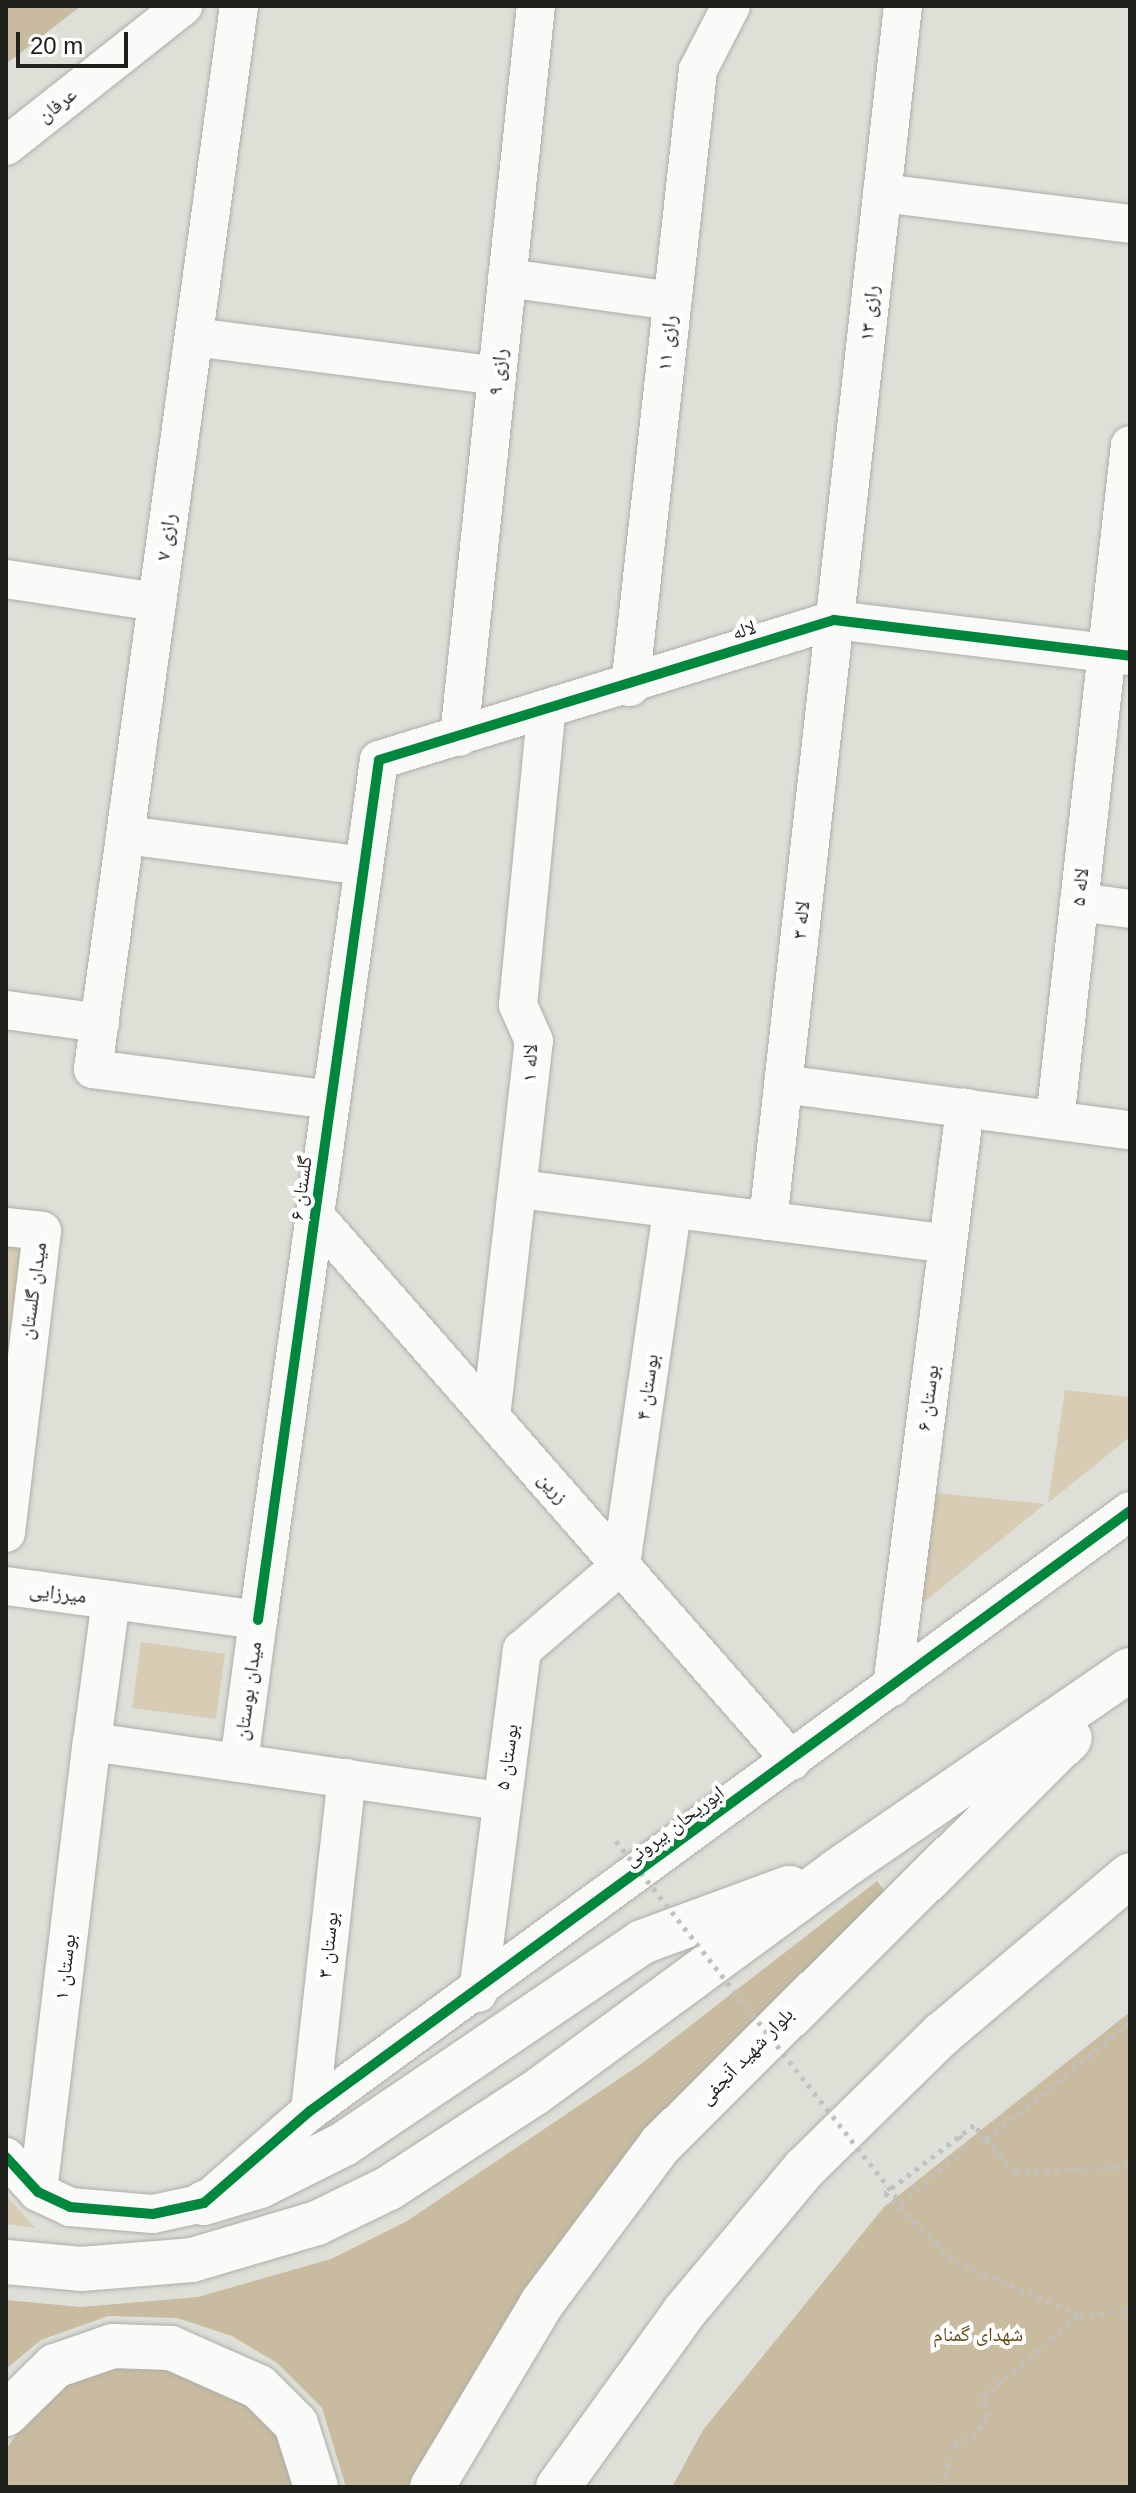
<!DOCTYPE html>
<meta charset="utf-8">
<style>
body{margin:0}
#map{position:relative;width:1136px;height:2493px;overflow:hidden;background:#dee0d8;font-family:Helvetica,"Noto Naskh Arabic",sans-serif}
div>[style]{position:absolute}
.green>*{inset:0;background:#d8ccb4}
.forest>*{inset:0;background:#c9bba0}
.path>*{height:5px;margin-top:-2.5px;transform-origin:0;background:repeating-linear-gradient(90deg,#c0c1bf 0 4px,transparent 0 10px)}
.roads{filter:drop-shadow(0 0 2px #adaea9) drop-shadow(0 0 2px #adaea9)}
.minor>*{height:38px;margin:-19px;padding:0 19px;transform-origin:19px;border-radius:19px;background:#fafaf9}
.major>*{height:44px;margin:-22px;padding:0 22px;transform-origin:22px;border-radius:22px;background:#fafaf9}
.path-bridge>*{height:5px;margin-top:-2.5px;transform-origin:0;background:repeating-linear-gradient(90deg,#c0c1bf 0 4px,transparent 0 10px)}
.cycleway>*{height:10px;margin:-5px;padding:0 5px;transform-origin:5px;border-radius:5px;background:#00873e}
span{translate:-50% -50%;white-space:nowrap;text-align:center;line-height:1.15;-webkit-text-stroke:8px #fff;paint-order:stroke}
.street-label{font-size:20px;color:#20211c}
.park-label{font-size:20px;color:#654917}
.frame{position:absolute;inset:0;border:8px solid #20211c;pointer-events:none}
.scale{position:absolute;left:16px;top:32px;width:112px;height:36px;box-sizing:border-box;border:4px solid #20211c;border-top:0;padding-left:10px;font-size:24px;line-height:28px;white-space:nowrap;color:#20211c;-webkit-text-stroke:6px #fff;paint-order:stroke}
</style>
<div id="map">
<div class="green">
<i style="clip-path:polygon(6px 1227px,42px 1231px,21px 1373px,6px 1371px)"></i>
<i style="clip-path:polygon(1065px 1390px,1130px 1397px,1130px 1437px,1048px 1503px)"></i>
<i style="clip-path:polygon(936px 1493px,1045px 1504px,919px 1606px)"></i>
<i style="clip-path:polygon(141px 1642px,225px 1654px,216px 1719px,132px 1708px)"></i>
<i style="clip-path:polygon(6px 2195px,35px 2228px,6px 2224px)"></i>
</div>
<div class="forest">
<i style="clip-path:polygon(6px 6px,81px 6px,6px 64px)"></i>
<i style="clip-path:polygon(877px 1881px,888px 1895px,527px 2293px,408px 2487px,346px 2487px,322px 2408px,277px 2363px,232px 2336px,177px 2318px,108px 2316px,41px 2340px,6px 2369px,6px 2300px,81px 2307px,198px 2297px,331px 2259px,407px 2221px,641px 2064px)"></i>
<i style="clip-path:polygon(1130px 2012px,1130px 2487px,672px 2487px,703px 2430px,884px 2207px)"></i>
<i style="clip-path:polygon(116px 2366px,168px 2368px,247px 2403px,280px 2435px,296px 2487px,6px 2487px,7px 2448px,32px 2412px,65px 2384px)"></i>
</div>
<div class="path">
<i style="left:1130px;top:2023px;width:185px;rotate:141.1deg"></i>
<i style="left:986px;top:2139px;width:18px;rotate:-131deg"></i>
<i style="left:974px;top:2125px;width:112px;rotate:142.6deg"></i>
<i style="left:885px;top:2193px;width:98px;rotate:44.6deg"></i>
<i style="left:955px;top:2262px;width:136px;rotate:23deg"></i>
<i style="left:1080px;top:2315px;width:50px;rotate:-5.7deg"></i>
<i style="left:986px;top:2139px;width:44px;rotate:48.7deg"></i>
<i style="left:1015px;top:2172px;width:115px;rotate:-3deg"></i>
<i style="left:901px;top:2203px;width:88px;rotate:-40.4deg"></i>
<i style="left:968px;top:2146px;width:14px;rotate:-129deg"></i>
<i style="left:942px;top:2487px;width:45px;rotate:-74.4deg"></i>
<i style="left:954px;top:2444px;width:20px;rotate:-20deg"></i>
<i style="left:973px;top:2437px;width:25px;rotate:-56deg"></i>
<i style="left:987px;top:2416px;width:19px;rotate:-102deg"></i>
<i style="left:983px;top:2397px;width:127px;rotate:-40.2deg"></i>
</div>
<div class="roads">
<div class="minor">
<i style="left:239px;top:6px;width:1073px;rotate:97.82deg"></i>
<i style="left:93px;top:1069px;width:240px;rotate:7.4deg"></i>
<i style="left:6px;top:146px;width:226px;rotate:-38.3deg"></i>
<i style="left:882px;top:193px;width:250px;rotate:7.1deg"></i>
<i style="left:507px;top:278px;width:167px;rotate:7.9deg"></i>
<i style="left:194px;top:337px;width:305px;rotate:7.3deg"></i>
<i style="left:6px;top:579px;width:153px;rotate:8.7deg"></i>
<i style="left:630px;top:687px;width:621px;rotate:-83.71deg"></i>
<i style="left:698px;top:70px;width:72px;rotate:-62.7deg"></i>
<i style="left:459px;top:737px;width:735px;rotate:-83.99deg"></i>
<i style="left:126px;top:835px;width:240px;rotate:7.4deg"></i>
<i style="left:1079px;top:902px;width:51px;rotate:7.8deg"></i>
<i style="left:6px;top:1010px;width:95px;rotate:7.9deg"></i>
<i style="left:783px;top:1084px;width:350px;rotate:7.6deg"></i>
<i style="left:1055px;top:1120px;width:679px;rotate:-83.66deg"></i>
<i style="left:520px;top:1189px;width:431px;rotate:7.3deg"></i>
<i style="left:315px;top:1216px;width:724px;rotate:48.81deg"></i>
<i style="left:768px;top:1221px;width:1222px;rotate:-83.66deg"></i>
<i style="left:6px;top:1227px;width:36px;rotate:6deg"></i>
<i style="left:42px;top:1231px;width:304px;rotate:96.8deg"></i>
<i style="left:491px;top:1417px;width:378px;rotate:-83.5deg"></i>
<i style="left:534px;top:1041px;width:39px;rotate:-114deg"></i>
<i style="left:518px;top:1005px;width:294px;rotate:-84.5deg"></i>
<i style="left:6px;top:1586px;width:106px;rotate:7.6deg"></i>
<i style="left:111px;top:1600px;width:148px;rotate:7.7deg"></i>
<i style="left:258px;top:1620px;width:144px;rotate:97.6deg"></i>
<i style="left:239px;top:1763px;width:148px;rotate:-171.9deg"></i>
<i style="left:92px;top:1742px;width:143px;rotate:-82.4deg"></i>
<i style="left:258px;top:1620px;width:868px;rotate:-81.99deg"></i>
<i style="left:379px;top:760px;width:476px;rotate:-17.1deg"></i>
<i style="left:834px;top:620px;width:298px;rotate:6.9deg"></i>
<i style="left:892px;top:1687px;width:584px;rotate:-82.81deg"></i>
<i style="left:239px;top:1763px;width:265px;rotate:8.3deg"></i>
<i style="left:478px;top:1993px;width:346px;rotate:-82.7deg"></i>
<i style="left:522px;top:1650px;width:130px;rotate:-40.6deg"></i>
<i style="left:621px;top:1565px;width:360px;rotate:-81.8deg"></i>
<i style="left:310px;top:2111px;width:335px;rotate:-83.7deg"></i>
<i style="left:6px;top:2157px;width:47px;rotate:47.6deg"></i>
<i style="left:38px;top:2192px;width:35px;rotate:25deg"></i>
<i style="left:70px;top:2207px;width:83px;rotate:4.8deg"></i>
<i style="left:153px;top:2214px;width:52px;rotate:-12.2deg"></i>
<i style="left:204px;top:2203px;width:140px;rotate:-41deg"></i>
<i style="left:310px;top:2111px;width:1016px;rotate:-36.19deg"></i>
<i style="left:38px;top:2192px;width:453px;rotate:-83.2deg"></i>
</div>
<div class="major">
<i style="left:204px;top:2203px;width:59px;rotate:-16.9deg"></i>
<i style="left:260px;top:2186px;width:94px;rotate:-26.6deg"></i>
<i style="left:344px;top:2144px;width:360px;rotate:-34.1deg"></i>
<i style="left:642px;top:1942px;width:157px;rotate:-20.2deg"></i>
<i style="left:6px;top:2262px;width:75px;rotate:5.3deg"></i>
<i style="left:81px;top:2269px;width:111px;rotate:-4.6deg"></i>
<i style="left:192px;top:2260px;width:130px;rotate:-16.5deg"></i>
<i style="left:317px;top:2223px;width:80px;rotate:-25.9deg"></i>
<i style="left:389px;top:2188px;width:174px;rotate:-33.1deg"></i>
<i style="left:535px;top:2093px;width:375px;rotate:-36.3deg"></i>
<i style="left:837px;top:1871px;width:355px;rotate:-34.5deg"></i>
<i style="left:6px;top:2414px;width:69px;rotate:-44.4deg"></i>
<i style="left:55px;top:2366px;width:61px;rotate:-19deg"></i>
<i style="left:113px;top:2346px;width:58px;rotate:2deg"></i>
<i style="left:171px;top:2348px;width:96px;rotate:23.9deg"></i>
<i style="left:259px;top:2387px;width:52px;rotate:45deg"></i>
<i style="left:296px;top:2424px;width:66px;rotate:72.4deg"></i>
<i style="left:432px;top:2487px;width:214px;rotate:-59.1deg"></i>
<i style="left:542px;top:2303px;width:199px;rotate:-53.2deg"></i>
<i style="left:661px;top:2144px;width:576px;rotate:-44.79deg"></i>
<i style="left:558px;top:2487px;width:216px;rotate:-54.2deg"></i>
<i style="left:684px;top:2312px;width:188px;rotate:-50deg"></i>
<i style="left:805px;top:2168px;width:192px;rotate:-44.4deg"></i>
<i style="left:942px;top:2034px;width:246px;rotate:-40.2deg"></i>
</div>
</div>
<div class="path-bridge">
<i style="left:616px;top:1841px;width:461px;rotate:51.8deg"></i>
</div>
<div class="cycleway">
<i style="left:258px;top:1620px;width:868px;rotate:-81.99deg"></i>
<i style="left:379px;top:760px;width:476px;rotate:-17.1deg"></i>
<i style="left:834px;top:620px;width:298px;rotate:6.9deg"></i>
<i style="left:6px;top:2157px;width:47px;rotate:47.6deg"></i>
<i style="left:38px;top:2192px;width:35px;rotate:25deg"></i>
<i style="left:70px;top:2207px;width:83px;rotate:4.8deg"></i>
<i style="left:153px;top:2214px;width:52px;rotate:-12.2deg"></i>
<i style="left:204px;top:2203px;width:140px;rotate:-41deg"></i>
<i style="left:310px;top:2111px;width:1016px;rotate:-36.19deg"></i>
</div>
<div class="street-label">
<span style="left:57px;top:105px;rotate:-38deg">عرفان</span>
<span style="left:869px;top:313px;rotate:-84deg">رازی ۱۳</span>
<span style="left:667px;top:343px;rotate:-84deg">رازی ۱۱</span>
<span style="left:498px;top:372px;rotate:-84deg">رازی ۹</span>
<span style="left:166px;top:537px;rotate:-82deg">رازی ۷</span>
<span style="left:744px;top:630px;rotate:-18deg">لاله</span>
<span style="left:1080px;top:887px;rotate:-84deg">لاله ۵</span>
<span style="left:801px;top:920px;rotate:-84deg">لاله ۳</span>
<span style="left:530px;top:1063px;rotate:-88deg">لاله ۱</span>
<span style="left:301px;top:1188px;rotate:-82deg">گلستان ۶</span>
<span style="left:33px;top:1291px;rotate:-82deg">میدان گلستان</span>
<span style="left:647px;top:1387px;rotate:-82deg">بوستان ۴</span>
<span style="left:928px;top:1398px;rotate:-83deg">بوستان ۶</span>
<span style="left:553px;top:1488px;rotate:49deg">زرین</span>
<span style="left:58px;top:1593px;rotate:7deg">میرزایی</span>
<span style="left:248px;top:1691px;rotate:-82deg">میدان بوستان</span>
<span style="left:507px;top:1757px;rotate:-82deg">بوستان ۵</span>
<span style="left:674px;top:1826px;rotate:-37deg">ابوریحان بیرونی</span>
<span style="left:328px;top:1945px;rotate:-84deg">بوستان ۳</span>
<span style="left:65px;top:1967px;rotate:-83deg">بوستان ۱</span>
<span style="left:746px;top:2056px;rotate:-46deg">بلوار شهید آنجفی</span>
</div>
<div class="park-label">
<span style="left:978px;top:2334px">شهدای گمنام</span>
</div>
<div class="frame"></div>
<div class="scale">20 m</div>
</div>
